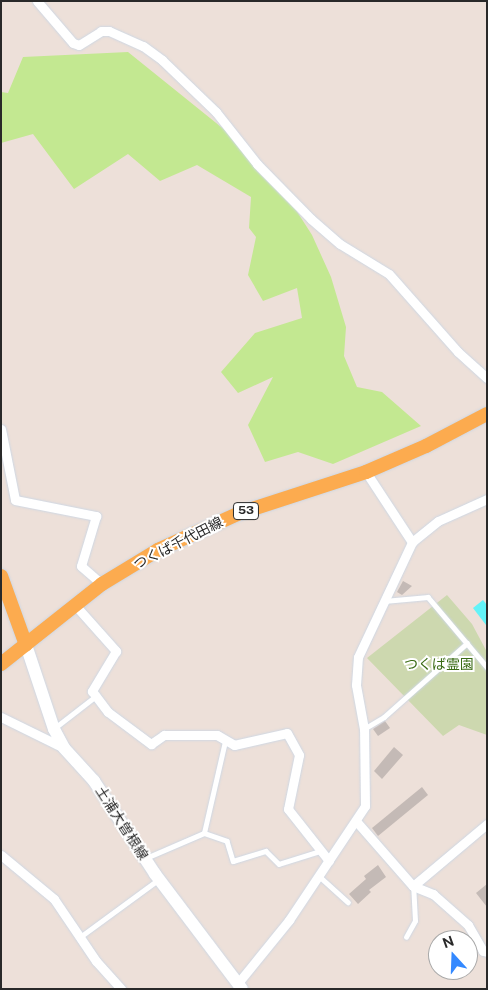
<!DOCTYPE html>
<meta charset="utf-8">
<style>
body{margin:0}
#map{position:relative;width:488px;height:990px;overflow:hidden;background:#ede0d9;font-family:"Public Sans","Noto Sans JP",sans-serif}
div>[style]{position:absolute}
.green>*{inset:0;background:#c3e891}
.cemetery>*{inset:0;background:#cdd8af}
.water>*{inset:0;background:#63f3f8}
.building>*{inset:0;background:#c4bab6}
.roads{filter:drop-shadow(0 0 1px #ced7e3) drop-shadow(0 0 1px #ced7e3)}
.service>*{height:4.5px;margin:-2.25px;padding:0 2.25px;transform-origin:2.25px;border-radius:2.25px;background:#fff}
.minor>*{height:9px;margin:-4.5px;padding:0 4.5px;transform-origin:4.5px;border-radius:4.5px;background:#fff}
.secondary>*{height:12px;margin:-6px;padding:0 6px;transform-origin:6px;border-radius:6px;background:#fff}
.primary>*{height:14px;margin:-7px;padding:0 7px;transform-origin:7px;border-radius:7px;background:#fcab4f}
span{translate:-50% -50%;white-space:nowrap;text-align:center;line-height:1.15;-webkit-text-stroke:4px #fff;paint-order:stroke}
.shield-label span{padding:1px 4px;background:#fff;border:1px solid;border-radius:4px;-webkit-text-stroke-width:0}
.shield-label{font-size:12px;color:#292929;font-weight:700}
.street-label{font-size:14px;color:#292929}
.park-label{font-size:14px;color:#3a6b14}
.frame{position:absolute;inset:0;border:2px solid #292929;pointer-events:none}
.north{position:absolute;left:428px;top:930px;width:50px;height:50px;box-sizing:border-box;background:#fff;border:1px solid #a9a9a9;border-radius:50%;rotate:340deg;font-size:14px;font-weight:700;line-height:20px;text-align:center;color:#292929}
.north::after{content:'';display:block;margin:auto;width:18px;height:22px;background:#3489ff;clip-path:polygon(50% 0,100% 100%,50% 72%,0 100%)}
</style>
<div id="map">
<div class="green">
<i style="clip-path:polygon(128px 52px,241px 143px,257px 171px,296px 210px,312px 235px,331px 277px,346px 327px,344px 356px,357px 387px,382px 392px,421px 426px,333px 464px,298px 452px,265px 462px,248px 425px,273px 377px,238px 393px,221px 372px,255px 333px,302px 318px,297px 288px,263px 301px,248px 275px,256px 237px,249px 228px,251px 197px,197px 165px,160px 181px,128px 154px,74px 189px,33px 134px,1px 143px,1px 92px,8px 93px,23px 57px)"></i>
</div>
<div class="cemetery">
<i style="clip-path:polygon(447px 595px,472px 624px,487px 652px,487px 735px,459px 725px,443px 736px,367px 658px)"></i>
</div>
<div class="water">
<i style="clip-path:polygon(483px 600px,487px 605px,486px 625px,473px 608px)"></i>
</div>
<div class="building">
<i style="clip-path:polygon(403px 581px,412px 586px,402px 595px,397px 592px)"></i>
<i style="clip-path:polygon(385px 721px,390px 728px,378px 736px,373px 729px)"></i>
<i style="clip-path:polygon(394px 747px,403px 755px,382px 779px,374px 771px)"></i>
<i style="clip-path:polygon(422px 787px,428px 795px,378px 836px,372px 828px)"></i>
<i style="clip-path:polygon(378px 865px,386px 877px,369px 890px,371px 892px,358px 904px,349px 894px,366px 879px,364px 876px)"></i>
<i style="clip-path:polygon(487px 884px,487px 907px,476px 893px)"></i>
</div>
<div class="roads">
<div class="service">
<i style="left:384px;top:601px;width:44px;rotate:-5.2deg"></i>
<i style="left:428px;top:597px;width:92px;rotate:49.9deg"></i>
<i style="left:56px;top:727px;width:51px;rotate:-37.8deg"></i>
<i style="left:364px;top:729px;width:23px;rotate:-31deg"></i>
<i style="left:384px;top:717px;width:111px;rotate:-41.7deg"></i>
<i style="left:204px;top:833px;width:94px;rotate:-77.1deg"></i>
<i style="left:146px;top:858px;width:63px;rotate:-23.3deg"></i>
<i style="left:204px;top:833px;width:24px;rotate:19deg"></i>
<i style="left:227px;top:841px;width:21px;rotate:73deg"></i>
<i style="left:233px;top:861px;width:34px;rotate:-17deg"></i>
<i style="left:266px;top:851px;width:18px;rotate:45deg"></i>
<i style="left:279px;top:864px;width:43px;rotate:-17.6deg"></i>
<i style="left:319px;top:876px;width:39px;rotate:42deg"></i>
<i style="left:80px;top:937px;width:97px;rotate:-36.2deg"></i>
<i style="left:406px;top:937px;width:18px;rotate:-61deg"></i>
<i style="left:415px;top:921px;width:34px;rotate:-93deg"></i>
</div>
<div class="minor">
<i style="left:37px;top:1px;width:55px;rotate:49.4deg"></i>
<i style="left:73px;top:43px;width:6px;rotate:18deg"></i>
<i style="left:79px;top:45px;width:26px;rotate:-32deg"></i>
<i style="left:101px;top:31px;width:8px"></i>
<i style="left:109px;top:31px;width:37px;rotate:24deg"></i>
<i style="left:143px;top:46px;width:24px;rotate:36deg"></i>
<i style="left:162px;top:60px;width:75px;rotate:43.9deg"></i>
<i style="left:216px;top:112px;width:66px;rotate:51.7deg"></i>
<i style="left:257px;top:164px;width:77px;rotate:45.5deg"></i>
<i style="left:311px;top:219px;width:38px;rotate:41deg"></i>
<i style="left:340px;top:244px;width:57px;rotate:31.5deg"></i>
<i style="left:389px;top:274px;width:104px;rotate:48.5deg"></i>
<i style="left:458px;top:352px;width:39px;rotate:42deg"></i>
<i style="left:1px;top:429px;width:72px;rotate:78.8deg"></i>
<i style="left:15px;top:500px;width:83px;rotate:11.2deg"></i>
<i style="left:96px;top:516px;width:52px;rotate:106.7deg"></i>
<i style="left:81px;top:566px;width:28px;rotate:41deg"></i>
<i style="left:366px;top:472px;width:84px;rotate:56.7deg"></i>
<i style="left:75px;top:605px;width:62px;rotate:48.3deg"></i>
<i style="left:116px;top:651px;width:47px;rotate:121deg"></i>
<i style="left:92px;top:691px;width:26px;rotate:53deg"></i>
<i style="left:108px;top:712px;width:54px;rotate:36.7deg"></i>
<i style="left:151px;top:744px;width:16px;rotate:-35deg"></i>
<i style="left:164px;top:735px;width:53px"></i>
<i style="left:217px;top:735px;width:20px;rotate:30deg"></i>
<i style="left:234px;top:745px;width:54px;rotate:-12.8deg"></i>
<i style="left:287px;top:733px;width:25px;rotate:61deg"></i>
<i style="left:299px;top:755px;width:55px;rotate:101.5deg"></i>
<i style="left:288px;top:809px;width:66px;rotate:51.7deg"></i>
<i style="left:1px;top:717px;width:70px;rotate:26.2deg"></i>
<i style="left:356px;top:821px;width:86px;rotate:48.8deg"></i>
<i style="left:413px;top:886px;width:22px;rotate:22deg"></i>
<i style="left:433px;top:894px;width:47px;rotate:41.5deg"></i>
<i style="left:468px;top:925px;width:30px;rotate:60deg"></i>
<i style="left:483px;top:951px;width:4px;rotate:14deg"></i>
<i style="left:1px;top:855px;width:69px;rotate:39.7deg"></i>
<i style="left:54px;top:899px;width:75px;rotate:55.9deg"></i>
<i style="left:96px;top:961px;width:38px;rotate:48deg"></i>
<i style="left:413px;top:886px;width:97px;rotate:-40deg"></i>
<i style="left:238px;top:983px;width:81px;rotate:-51deg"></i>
<i style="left:289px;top:920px;width:137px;rotate:-56.3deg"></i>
<i style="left:365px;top:806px;width:77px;rotate:-90.7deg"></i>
<i style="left:364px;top:729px;width:45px;rotate:-100.3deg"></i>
<i style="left:356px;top:685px;width:28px;rotate:-86deg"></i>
<i style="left:358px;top:657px;width:127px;rotate:-64.8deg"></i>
<i style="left:412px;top:542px;width:33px;rotate:-39deg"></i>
<i style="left:438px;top:521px;width:54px;rotate:-24.2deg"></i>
</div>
<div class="secondary">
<i style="left:26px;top:645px;width:89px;rotate:71.6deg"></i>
<i style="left:54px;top:729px;width:21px;rotate:62deg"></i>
<i style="left:64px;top:748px;width:45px;rotate:47.7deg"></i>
<i style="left:94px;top:781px;width:111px;rotate:56.7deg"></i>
<i style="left:155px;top:874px;width:144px;rotate:52.9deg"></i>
</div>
<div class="primary">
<i style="left:1px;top:576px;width:73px;rotate:70.1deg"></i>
<i style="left:1px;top:664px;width:129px;rotate:-38.4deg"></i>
<i style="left:102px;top:584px;width:66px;rotate:-31.3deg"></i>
<i style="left:158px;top:550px;width:90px;rotate:-24.3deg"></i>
<i style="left:240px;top:513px;width:133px;rotate:-18deg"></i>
<i style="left:366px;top:472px;width:65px;rotate:-23.4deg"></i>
<i style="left:426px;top:446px;width:69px;rotate:-27.7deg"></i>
</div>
</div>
<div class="shield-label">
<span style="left:246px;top:511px">53</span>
</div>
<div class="street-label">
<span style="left:178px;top:543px;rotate:-27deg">つくば千代田線</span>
<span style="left:122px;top:823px;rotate:57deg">土浦大曽根線</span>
</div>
<div class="park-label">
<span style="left:439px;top:664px">つくば霊園</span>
</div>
<div class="frame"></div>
<div class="north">N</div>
</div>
